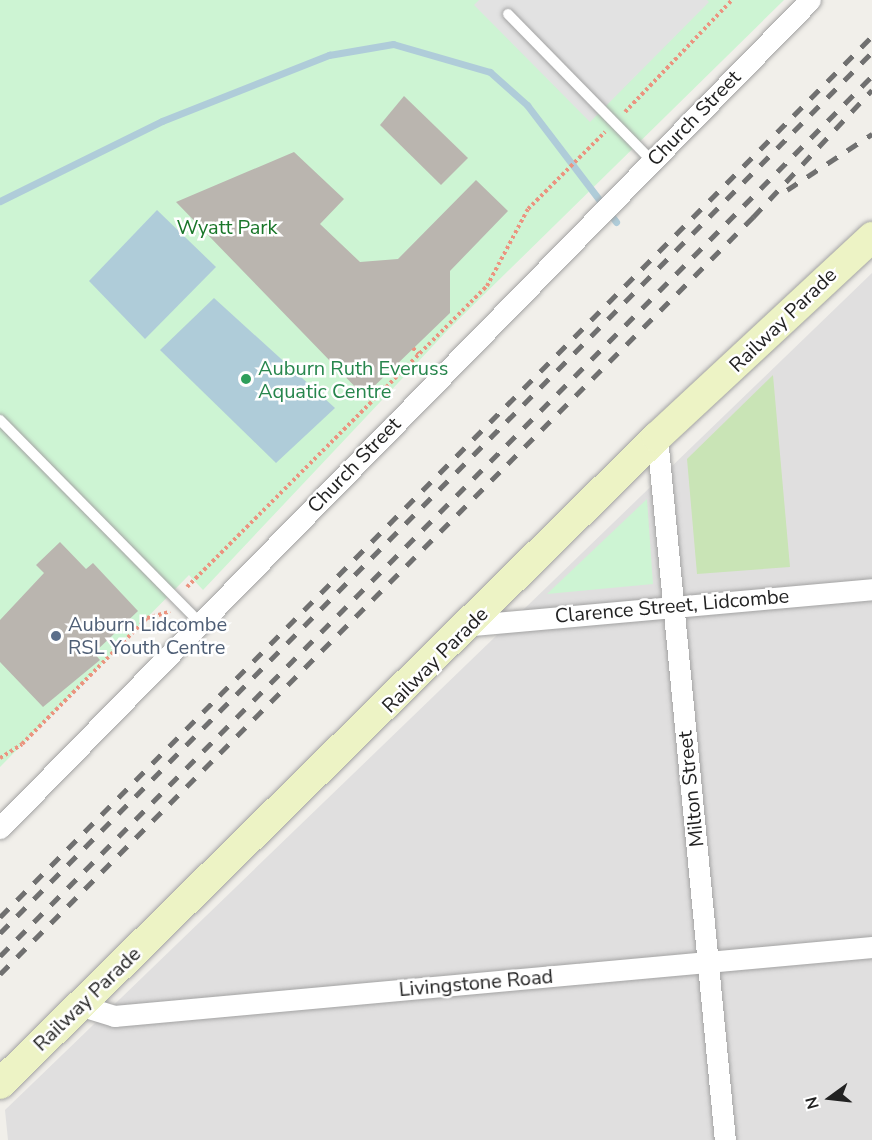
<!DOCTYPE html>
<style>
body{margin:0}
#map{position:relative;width:872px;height:1140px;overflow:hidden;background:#f1efea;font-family:"Nunito Sans",sans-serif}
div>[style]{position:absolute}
.residential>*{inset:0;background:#e0dfdf}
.grass>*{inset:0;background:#c9e4b6}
.park>*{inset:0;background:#cdf4d3}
.parking>*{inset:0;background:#e2e2e2}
.water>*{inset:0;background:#afccd9}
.stream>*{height:7px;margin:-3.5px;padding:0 3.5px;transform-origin:3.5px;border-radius:3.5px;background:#afccd9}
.building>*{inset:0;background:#bab5af}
.path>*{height:4px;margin-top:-2px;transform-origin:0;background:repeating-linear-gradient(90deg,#eb9480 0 3px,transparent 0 6px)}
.roads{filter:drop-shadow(0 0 2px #a3a3a3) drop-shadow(0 0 2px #a3a3a3)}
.lane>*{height:10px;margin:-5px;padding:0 5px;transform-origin:5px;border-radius:5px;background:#fff}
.street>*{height:21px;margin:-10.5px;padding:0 10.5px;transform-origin:10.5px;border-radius:10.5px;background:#fff}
.secondary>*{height:30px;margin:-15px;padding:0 15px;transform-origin:15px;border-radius:15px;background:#edf3c5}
.rail>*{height:4.5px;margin-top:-2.25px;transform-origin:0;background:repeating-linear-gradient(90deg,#707070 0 12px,transparent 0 24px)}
.dots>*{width:16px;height:16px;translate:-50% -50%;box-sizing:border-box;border:3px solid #fff;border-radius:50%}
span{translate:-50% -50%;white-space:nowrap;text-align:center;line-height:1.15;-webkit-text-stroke:5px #fff;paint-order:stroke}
.street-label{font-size:20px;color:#222}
.park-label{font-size:20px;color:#197629}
.leisure-label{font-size:20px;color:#27864d}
.left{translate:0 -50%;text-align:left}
.service-label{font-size:20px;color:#4e5e75}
.north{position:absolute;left:800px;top:1068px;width:60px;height:60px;-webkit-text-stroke:4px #fff;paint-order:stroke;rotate:255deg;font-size:16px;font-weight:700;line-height:24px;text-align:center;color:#222}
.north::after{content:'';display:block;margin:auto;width:21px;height:27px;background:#222;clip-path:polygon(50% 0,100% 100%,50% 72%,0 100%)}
</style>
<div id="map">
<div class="residential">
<i style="clip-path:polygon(872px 273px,872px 1140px,8px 1140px,5px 1110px)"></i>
</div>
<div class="grass">
<i style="clip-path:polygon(773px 375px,790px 567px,697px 574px,687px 459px)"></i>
</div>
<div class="park">
<i style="clip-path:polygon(0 0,784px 0,447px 331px,203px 590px,189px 575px,0 767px)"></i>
<i style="clip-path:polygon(647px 499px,653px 584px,547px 594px)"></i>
</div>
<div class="parking">
<i style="clip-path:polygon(479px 0,707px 0,709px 2px,590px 122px,474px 5px)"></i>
</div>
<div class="water">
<i style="clip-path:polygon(157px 210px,216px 267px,145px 339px,89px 281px)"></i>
<i style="clip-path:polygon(214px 298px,335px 408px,276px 463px,160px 350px)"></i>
</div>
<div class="stream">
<i style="left:0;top:201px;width:181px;rotate:-26.3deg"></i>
<i style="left:162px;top:121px;width:180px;rotate:-21.6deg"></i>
<i style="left:329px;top:55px;width:65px;rotate:-9.8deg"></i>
<i style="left:393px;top:44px;width:101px;rotate:16.1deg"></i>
<i style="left:490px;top:72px;width:50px;rotate:41.7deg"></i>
<i style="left:527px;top:105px;width:147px;rotate:52.7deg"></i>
</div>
<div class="building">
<i style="clip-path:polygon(404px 96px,468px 158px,441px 185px,380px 125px)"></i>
<i style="clip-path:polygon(294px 152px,344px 199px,320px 224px,360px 262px,398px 259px,476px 180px,508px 211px,450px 271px,450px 313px,364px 396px,176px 202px)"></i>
<i style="clip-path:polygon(60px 542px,86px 569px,93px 563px,138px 611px,94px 653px,100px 660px,43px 707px,0 662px,0 620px,44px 573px,36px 565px)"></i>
</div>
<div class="path">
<i style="left:625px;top:112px;width:155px;rotate:-46.3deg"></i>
<i style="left:413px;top:348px;width:8px;rotate:50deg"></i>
<i style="left:187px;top:587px;width:425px;rotate:-45.1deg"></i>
<i style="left:487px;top:286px;width:87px;rotate:-62deg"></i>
<i style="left:528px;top:209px;width:109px;rotate:-45deg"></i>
<i style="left:0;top:758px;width:26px;rotate:-32deg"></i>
<i style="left:22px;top:744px;width:177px;rotate:-45.2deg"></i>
<i style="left:147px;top:618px;width:24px;rotate:-15deg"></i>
</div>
<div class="roads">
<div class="lane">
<i style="left:508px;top:14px;width:206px;rotate:45.6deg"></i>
<i style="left:0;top:420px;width:285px;rotate:45.4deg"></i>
</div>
<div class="street">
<i style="left:657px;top:437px;width:706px;rotate:84.48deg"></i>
<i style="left:472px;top:625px;width:402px;rotate:-5.1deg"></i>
<i style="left:0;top:828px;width:1158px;rotate:-45.63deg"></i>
<i style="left:82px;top:1006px;width:34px;rotate:17deg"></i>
<i style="left:114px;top:1016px;width:761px;rotate:-5.2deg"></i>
</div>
<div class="secondary">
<i style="left:0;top:1084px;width:922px;rotate:-44.56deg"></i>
<i style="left:657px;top:437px;width:294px;rotate:-42.9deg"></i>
</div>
</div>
<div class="rail">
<i style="left:787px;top:190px;width:102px;rotate:-33.4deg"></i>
<i style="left:0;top:917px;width:1240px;rotate:-45.29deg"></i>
<i style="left:0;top:933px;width:1240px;rotate:-45.29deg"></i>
<i style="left:0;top:956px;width:1239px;rotate:-45.26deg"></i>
<i style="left:0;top:974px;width:1068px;rotate:-45.15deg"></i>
<i style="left:753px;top:217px;width:174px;rotate:-46.9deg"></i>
</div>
<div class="dots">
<i style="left:246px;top:379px;background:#2e9e5b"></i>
<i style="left:56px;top:636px;background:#5c6f8a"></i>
</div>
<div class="street-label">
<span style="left:694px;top:118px;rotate:-46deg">Church Street</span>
<span style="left:783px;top:320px;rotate:-44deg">Railway Parade</span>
<span style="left:354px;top:465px;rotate:-46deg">Church Street</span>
<span style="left:672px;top:606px;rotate:-5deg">Clarence Street, Lidcombe</span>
<span style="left:435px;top:660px;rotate:-45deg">Railway Parade</span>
<span style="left:691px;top:789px;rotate:-96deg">Milton Street</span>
<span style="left:476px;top:983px;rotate:-5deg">Livingstone Road</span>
<span style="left:87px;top:999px;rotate:-44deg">Railway Parade</span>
</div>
<div class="park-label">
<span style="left:227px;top:227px">Wyatt Park</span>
</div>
<div class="leisure-label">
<span class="left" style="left:258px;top:380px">Auburn Ruth Everuss<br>Aquatic Centre</span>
</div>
<div class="service-label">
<span class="left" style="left:68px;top:636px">Auburn Lidcombe<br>RSL Youth Centre</span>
</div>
<div class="north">N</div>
</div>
